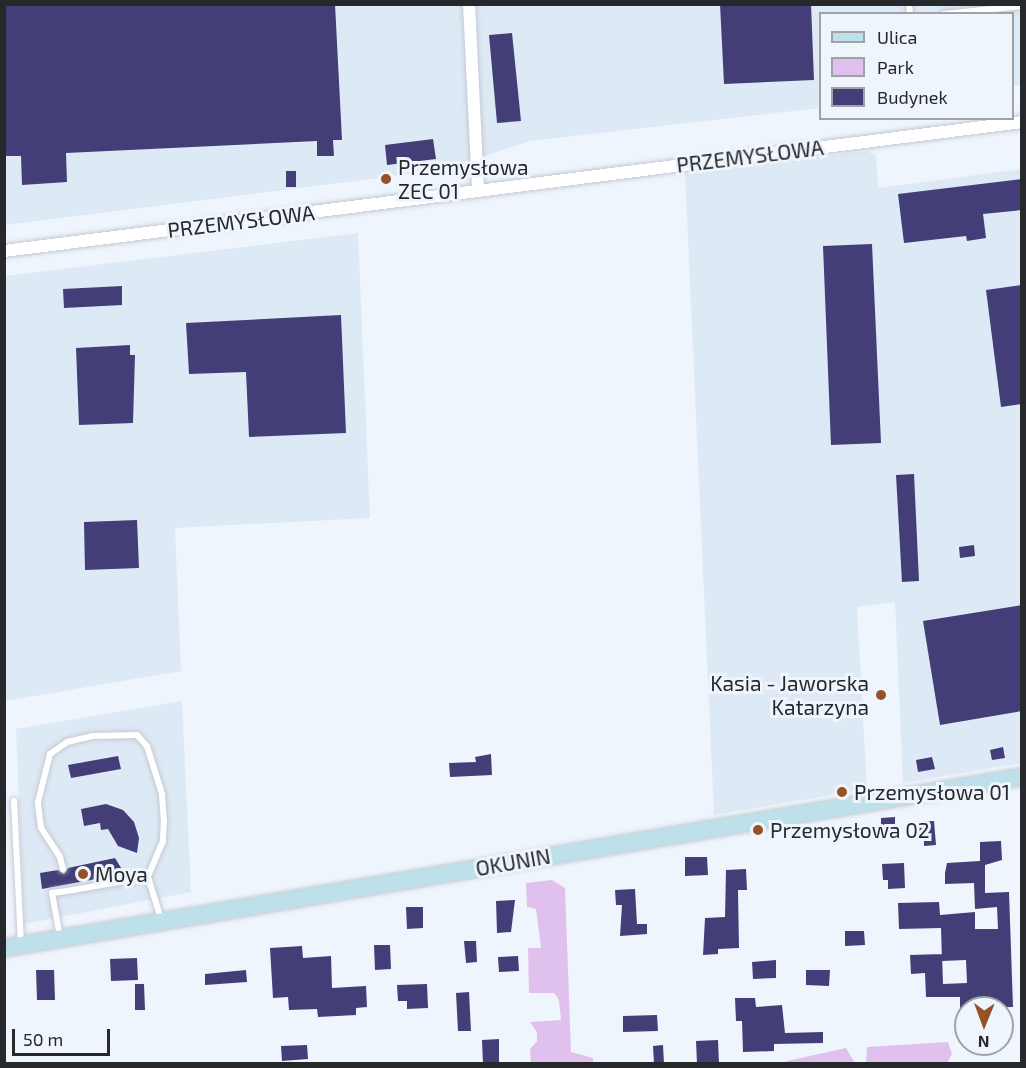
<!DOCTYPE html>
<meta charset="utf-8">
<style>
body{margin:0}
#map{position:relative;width:1026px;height:1068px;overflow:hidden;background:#eff5fc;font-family:"Exo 2",sans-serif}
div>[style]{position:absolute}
.built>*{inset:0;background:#dee9f6}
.green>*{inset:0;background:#e0c0ec}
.building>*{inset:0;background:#433e78}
.roads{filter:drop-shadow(0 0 2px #c4cad1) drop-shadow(0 0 2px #c4cad1)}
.service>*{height:6px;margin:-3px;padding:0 3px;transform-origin:3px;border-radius:3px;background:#fff}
.minor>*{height:12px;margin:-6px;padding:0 6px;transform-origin:6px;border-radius:6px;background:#fff}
.secondary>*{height:16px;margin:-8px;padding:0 8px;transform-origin:8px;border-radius:8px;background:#bde0eb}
.dots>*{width:16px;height:16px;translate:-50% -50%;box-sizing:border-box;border:3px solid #eff5fc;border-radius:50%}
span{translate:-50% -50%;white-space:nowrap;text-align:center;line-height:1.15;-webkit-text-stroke:6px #eff5fc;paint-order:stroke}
.street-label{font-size:21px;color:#26282b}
.poi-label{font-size:21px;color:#26282b}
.left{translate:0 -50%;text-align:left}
.right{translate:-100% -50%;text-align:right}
.frame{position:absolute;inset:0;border:6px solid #26282b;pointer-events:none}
.legend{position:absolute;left:819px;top:12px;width:195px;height:108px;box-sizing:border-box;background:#eff5fc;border:2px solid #9fa3a8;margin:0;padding:8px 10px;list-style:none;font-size:18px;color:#26282b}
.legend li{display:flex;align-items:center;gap:12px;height:30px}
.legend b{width:30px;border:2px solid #9fa3a8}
.north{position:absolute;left:954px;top:996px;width:60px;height:60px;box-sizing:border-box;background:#eff5fc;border:2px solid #9fa3a8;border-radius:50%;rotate:181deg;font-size:16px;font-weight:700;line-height:24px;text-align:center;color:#26282b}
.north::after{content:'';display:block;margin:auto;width:21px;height:27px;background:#965127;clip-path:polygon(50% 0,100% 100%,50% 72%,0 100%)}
.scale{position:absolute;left:12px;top:1029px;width:98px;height:27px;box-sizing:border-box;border:3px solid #26282b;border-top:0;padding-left:8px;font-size:18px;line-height:21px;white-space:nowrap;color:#26282b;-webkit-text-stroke:4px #eff5fc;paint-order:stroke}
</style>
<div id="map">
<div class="built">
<i style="clip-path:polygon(4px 5px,1021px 5px,1021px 85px,1013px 86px,1012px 14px,820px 14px,820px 108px,530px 141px,442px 170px,5px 225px)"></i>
<i style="clip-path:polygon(868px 151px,876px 156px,878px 188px,1021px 169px,1021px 763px,903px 783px,895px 602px,857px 607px,867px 789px,714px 815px,685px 173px)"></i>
<i style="clip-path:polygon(358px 233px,370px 518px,175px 528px,181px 671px,5px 701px,5px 276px)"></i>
<i style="clip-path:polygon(182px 701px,191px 892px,24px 924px,16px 729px)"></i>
</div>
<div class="green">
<i style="clip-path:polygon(552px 880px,565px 888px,571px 1052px,593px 1058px,593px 1063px,531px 1063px,530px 1049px,537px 1041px,537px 1032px,530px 1022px,561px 1020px,559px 1000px,554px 993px,529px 993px,528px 948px,541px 948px,536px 909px,527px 907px,526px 883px)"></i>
<i style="clip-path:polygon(948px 1042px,952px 1054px,947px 1063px,866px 1063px,867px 1047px)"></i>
<i style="clip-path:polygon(846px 1048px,855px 1063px,784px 1063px,787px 1061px)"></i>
</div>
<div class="building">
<i style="clip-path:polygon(4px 4px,335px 4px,342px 140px,333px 140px,334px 156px,317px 156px,317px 141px,66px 153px,67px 182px,22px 185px,21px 156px,4px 156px)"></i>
<i style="clip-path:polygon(720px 4px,811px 4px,814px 80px,724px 84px)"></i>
<i style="clip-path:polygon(512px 33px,521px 121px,497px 123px,489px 35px)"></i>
<i style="clip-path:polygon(433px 139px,436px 159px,387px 165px,385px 145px)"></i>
<i style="clip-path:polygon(286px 171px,296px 171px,296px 187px,286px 187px)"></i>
<i style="clip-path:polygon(1022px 179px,1022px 210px,983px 214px,986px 238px,967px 241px,966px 236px,904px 243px,898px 194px)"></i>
<i style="clip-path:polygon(872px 244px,881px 443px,831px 445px,823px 246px)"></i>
<i style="clip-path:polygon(1022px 285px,1022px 404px,1001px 407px,986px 290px)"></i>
<i style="clip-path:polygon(122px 286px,122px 305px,64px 308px,63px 289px)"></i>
<i style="clip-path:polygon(341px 315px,346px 433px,249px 437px,246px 372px,189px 374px,186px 323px)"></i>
<i style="clip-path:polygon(130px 345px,130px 355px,135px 355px,133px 423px,79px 425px,76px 348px)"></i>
<i style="clip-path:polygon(914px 474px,919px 581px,902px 582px,896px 475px)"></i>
<i style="clip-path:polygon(137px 520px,139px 568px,85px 570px,84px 522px)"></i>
<i style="clip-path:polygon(974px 545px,975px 556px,960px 558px,959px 547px)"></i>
<i style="clip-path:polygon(1022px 605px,1022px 711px,940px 725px,923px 621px)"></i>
<i style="clip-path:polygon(1003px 747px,1005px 758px,992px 760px,990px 750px)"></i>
<i style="clip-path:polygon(491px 754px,492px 775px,450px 777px,449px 763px,476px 762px,475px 757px)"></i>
<i style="clip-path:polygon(118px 756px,121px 769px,71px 778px,68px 765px)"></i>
<i style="clip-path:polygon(932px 757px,935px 769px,918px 772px,916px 760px)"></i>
<i style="clip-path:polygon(106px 804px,123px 810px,134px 822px,139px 838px,137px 853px,118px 846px,108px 829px,101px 830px,100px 823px,84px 826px,81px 809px)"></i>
<i style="clip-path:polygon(895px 817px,895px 828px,881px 828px,881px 818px)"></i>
<i style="clip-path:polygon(934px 821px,936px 845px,924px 846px,924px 835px,918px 836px,917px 822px)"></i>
<i style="clip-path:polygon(1001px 841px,1002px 860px,985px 865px,985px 893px,1009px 892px,1013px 1007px,960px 1008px,960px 997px,926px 997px,925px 973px,911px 974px,910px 955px,942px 954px,943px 984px,967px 983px,966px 960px,942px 961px,941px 928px,899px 929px,898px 903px,939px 902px,940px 915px,975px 912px,975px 929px,998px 929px,997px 907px,975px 909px,974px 883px,945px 884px,945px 873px,947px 863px,980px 861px,980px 842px)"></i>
<i style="clip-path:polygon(685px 857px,707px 857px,708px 875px,685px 876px)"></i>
<i style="clip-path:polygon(115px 858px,123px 871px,118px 875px,42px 889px,40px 873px,58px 870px,64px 874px,68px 868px)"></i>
<i style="clip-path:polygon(904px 863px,905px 888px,888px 889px,888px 880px,883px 880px,882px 864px)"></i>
<i style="clip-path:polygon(746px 869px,747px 890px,738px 890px,739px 948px,718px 949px,718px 954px,703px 955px,705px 918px,725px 917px,726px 870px)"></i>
<i style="clip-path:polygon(635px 889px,637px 924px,647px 924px,647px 934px,620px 936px,622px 905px,616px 905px,615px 890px)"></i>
<i style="clip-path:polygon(515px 900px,511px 932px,497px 933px,496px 901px)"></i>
<i style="clip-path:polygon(406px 907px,423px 907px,423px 928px,407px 929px)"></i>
<i style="clip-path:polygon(845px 931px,864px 931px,865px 945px,845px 946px)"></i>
<i style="clip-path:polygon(464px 941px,476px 941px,477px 962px,466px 963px)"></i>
<i style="clip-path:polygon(374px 945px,390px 945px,391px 969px,375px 970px)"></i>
<i style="clip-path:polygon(302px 946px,303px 958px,331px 956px,332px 988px,366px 986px,367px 1007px,356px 1008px,356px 1015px,318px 1017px,317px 1009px,289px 1010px,288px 997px,273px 998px,270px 948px)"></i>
<i style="clip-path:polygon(518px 956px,519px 971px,499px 972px,498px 957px)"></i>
<i style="clip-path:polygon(137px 958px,138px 980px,111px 981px,110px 959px)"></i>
<i style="clip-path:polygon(776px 960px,776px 978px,753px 979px,752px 962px)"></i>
<i style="clip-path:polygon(36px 970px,54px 970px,55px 1000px,37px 1000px)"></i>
<i style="clip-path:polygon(246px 970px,247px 982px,205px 985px,205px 974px)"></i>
<i style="clip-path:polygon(806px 970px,830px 970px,829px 986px,806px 985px)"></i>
<i style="clip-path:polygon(135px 984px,144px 984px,145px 1010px,135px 1010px)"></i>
<i style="clip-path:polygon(427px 984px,428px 1008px,407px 1009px,407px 1001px,398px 1001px,397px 985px)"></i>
<i style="clip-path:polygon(469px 992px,471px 1031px,458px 1031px,456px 993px)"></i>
<i style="clip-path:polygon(735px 998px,755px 998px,756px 1007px,782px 1005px,785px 1033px,823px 1032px,823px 1043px,774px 1044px,774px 1051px,743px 1052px,742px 1021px,736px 1021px)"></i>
<i style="clip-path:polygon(657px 1015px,658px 1031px,623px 1032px,623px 1016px)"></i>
<i style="clip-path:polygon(499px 1039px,499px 1064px,483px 1064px,482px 1040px)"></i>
<i style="clip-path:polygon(718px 1040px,719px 1064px,697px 1064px,696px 1041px)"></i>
<i style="clip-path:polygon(307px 1045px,308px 1059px,282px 1061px,281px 1046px)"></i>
<i style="clip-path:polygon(663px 1045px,664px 1064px,654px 1064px,653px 1046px)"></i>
</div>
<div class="roads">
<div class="service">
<i style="left:909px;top:4px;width:10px;rotate:84deg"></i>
<i style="left:944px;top:14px;width:78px;rotate:-5.9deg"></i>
<i style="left:14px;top:801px;width:143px;rotate:87.2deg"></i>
<i style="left:63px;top:869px;width:12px;rotate:-104deg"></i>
<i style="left:60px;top:857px;width:35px;rotate:-123deg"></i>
<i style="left:41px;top:828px;width:26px;rotate:-97deg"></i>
<i style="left:38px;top:802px;width:49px;rotate:-76deg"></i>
<i style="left:50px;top:754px;width:21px;rotate:-35deg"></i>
<i style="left:67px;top:742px;width:27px;rotate:-13deg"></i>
<i style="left:93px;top:736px;width:44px;rotate:-1.3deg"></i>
<i style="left:137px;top:735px;width:15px;rotate:48deg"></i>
<i style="left:147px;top:746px;width:50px;rotate:72.6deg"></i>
<i style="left:162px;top:794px;width:26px;rotate:86deg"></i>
<i style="left:164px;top:820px;width:21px;rotate:93deg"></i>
<i style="left:163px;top:841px;width:39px;rotate:113deg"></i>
<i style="left:60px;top:937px;width:45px;rotate:-100.3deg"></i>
<i style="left:52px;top:893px;width:15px;rotate:-8deg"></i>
<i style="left:67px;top:891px;width:82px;rotate:-9.8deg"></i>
<i style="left:148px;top:877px;width:44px;rotate:72.8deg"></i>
</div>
<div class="minor">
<i style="left:469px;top:4px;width:187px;rotate:87.2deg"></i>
<i style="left:4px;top:251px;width:1026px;rotate:-7.22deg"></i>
</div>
<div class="secondary">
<i style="left:4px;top:948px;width:1032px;rotate:-9.54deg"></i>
</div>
</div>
<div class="dots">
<i style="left:386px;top:179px;background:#965127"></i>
<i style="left:881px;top:695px;background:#965127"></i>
<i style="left:842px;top:792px;background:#965127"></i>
<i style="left:758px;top:830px;background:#965127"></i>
<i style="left:83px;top:874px;background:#965127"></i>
</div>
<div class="street-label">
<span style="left:750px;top:156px;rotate:-7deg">PRZEMYSŁOWA</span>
<span style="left:241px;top:221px;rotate:-7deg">PRZEMYSŁOWA</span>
<span style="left:513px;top:862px;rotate:-10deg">OKUNIN</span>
</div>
<div class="poi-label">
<span class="left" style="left:398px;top:179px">Przemysłowa<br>ZEC 01</span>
<span class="right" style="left:869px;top:695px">Kasia - Jaworska<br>Katarzyna</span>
<span class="left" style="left:854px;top:792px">Przemysłowa 01</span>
<span class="left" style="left:770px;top:830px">Przemysłowa 02</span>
<span class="left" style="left:95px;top:874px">Moya</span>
</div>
<div class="frame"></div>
<ul class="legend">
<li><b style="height:8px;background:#bde0eb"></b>Ulica</li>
<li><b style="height:16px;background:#e0c0ec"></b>Park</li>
<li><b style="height:16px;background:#433e78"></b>Budynek</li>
</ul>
<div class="north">N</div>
<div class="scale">50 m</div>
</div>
